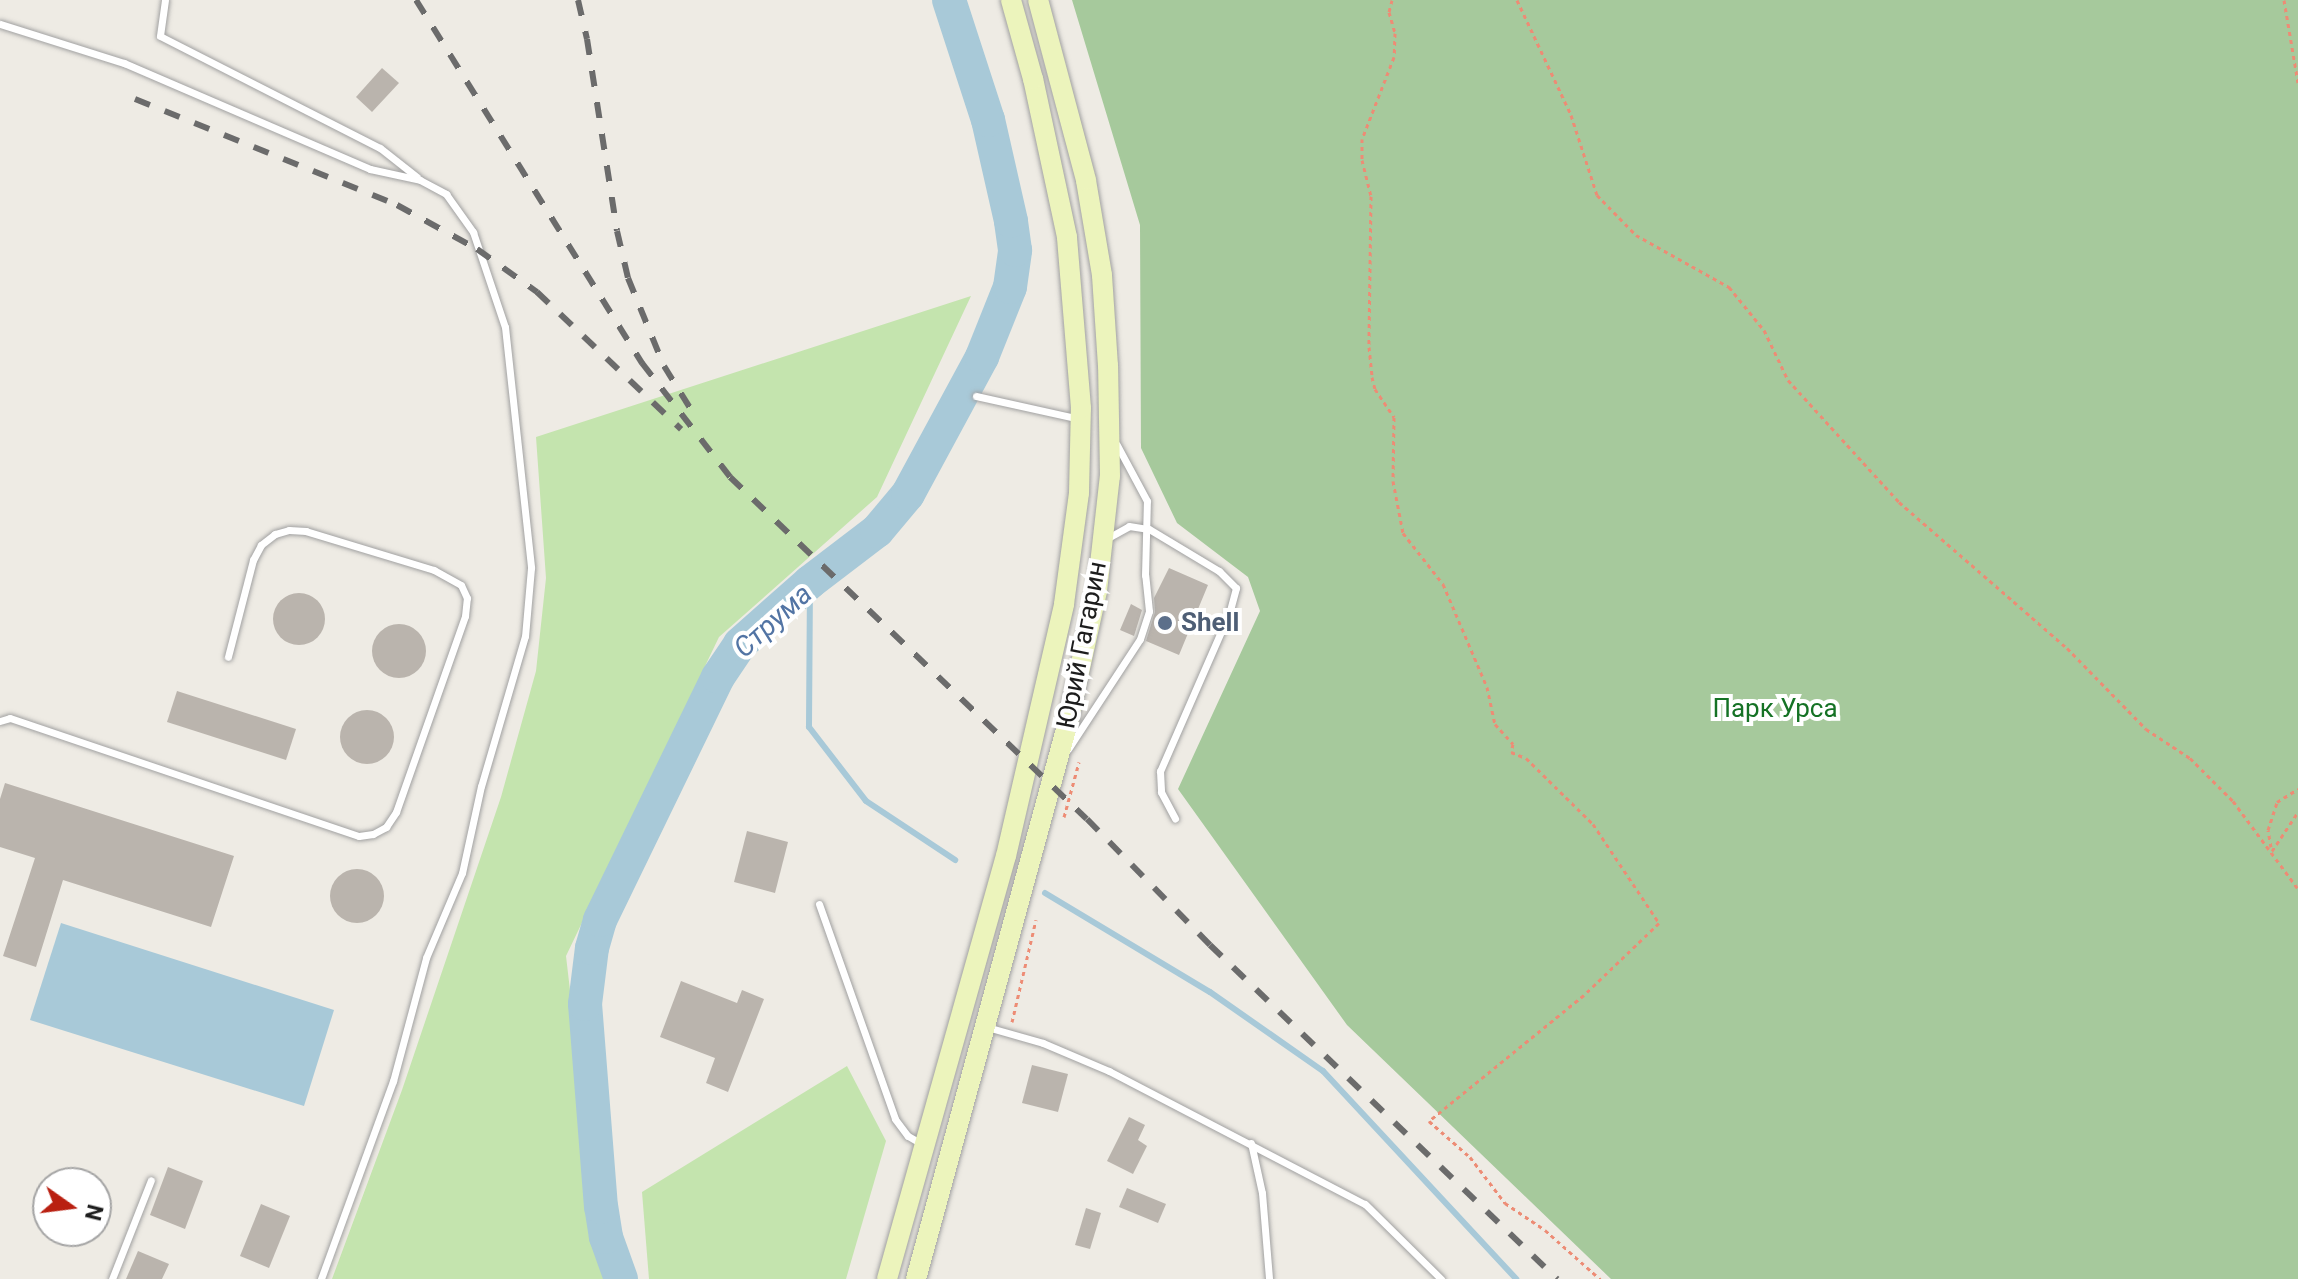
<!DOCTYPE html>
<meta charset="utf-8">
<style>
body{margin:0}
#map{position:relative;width:2298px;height:1279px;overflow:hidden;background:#eeebe4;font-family:Roboto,sans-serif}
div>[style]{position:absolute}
.grass>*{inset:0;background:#c4e4ae}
.forest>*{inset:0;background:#a6c99c}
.water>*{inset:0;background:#a8c9d8}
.stream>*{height:6px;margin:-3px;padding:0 3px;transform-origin:3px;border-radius:3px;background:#a8c9d8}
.river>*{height:34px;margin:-17px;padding:0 17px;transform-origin:17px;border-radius:17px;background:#a8c9d8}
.building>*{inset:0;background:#bab4ad}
.round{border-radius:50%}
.path>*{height:3px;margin-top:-1.5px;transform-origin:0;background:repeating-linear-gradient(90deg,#ed8c75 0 4px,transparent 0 8px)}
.roads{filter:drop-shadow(0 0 2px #a1a1a1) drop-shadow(0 0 2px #a1a1a1)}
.lane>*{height:7px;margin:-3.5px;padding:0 3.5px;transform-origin:3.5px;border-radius:3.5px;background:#fff}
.secondary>*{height:20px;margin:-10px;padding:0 10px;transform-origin:10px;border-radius:10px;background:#ecf4bc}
.rail>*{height:6px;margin-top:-3px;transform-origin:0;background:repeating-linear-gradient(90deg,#6b6b6b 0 16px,transparent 0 32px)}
.dots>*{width:22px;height:22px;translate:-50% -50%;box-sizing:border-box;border:4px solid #fff;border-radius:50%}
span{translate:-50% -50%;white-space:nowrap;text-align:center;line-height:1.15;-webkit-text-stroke:8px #fff;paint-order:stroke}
.service-label{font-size:26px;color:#4e5e75;font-weight:700}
.left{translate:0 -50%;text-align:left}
.street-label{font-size:26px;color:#1d1d1d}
.park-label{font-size:26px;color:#157225}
.water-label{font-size:28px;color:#5274a4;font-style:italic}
.north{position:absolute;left:32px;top:1167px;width:80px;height:80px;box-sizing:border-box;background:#fff;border:2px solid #a5a5a5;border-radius:50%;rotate:104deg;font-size:22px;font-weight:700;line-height:32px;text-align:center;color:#1d1d1d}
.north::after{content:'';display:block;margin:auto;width:28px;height:36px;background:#b92011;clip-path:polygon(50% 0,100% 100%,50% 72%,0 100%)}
</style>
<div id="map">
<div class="grass">
<i style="clip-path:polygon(971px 296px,877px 497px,719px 637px,566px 956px,601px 1256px,609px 1279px,332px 1279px,402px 1090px,501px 797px,536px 671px,546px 578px,536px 437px)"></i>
<i style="clip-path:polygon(847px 1066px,886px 1141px,846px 1279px,649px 1279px,642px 1192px)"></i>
</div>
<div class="forest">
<i style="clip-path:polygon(1072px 0,2298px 0,2298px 1279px,1611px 1279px,1347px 1025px,1178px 789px,1260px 611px,1248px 577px,1177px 523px,1141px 448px,1140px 225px)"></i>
</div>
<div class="water">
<i style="clip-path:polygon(61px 923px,334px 1010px,304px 1106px,30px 1020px)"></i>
</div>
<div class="stream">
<i style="left:810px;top:582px;width:145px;rotate:90.4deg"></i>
<i style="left:809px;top:727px;width:93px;rotate:52.4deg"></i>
<i style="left:866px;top:801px;width:107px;rotate:33.5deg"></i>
<i style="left:1045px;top:893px;width:192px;rotate:31deg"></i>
<i style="left:1210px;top:992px;width:138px;rotate:35deg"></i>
<i style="left:1323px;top:1071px;width:284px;rotate:47.1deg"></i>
</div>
<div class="river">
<i style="left:621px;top:1279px;width:45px;rotate:-109.7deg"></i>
<i style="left:606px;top:1237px;width:30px;rotate:-99deg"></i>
<i style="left:601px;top:1207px;width:204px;rotate:-94.5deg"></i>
<i style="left:585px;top:1004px;width:56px;rotate:-82.9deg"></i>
<i style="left:592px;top:948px;width:29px;rotate:-74deg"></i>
<i style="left:600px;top:920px;width:270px;rotate:-64.1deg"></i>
<i style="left:718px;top:677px;width:40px;rotate:-56deg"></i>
<i style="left:740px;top:644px;width:94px;rotate:-41.5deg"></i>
<i style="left:810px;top:582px;width:84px;rotate:-37.3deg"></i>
<i style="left:877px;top:531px;width:48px;rotate:-50deg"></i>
<i style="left:908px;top:494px;width:156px;rotate:-61.6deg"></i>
<i style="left:982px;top:357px;width:75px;rotate:-68.2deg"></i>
<i style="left:1010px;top:287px;width:37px;rotate:-82deg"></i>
<i style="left:1015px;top:250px;width:29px;rotate:-98deg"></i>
<i style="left:1011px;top:221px;width:104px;rotate:-102.8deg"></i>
<i style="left:988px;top:120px;width:126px;rotate:-108deg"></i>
</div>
<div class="building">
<i style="clip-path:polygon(382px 68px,399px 83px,372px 112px,356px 97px)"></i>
<i style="clip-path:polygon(1169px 568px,1208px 585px,1179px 655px,1146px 641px,1155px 612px,1154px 598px)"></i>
<i class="round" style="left:273px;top:593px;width:52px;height:52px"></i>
<i style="clip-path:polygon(1131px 604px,1142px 610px,1134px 636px,1120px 630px)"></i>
<i class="round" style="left:372px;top:624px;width:54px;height:54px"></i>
<i style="clip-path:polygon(177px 691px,296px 729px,286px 760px,167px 722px)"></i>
<i class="round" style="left:340px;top:710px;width:54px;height:54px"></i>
<i style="clip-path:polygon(5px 783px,234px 856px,211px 927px,63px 880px,36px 967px,3px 956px,35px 858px,0 847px,0 799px)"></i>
<i style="clip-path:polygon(747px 831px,788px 842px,775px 893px,734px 882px)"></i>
<i class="round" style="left:330px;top:869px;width:54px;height:54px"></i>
<i style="clip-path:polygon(681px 981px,737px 1003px,742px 990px,764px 999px,728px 1092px,706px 1083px,715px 1058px,660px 1037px)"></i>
<i style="clip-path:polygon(1032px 1065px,1068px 1074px,1058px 1112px,1022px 1103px)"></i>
<i style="clip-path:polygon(1129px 1117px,1145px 1125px,1138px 1140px,1147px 1146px,1133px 1174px,1107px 1161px)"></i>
<i style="clip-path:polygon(168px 1167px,203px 1181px,185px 1229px,150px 1215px)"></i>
<i style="clip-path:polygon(1127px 1188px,1166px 1204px,1158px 1223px,1119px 1207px)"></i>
<i style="clip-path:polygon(261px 1204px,290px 1216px,269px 1268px,240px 1256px)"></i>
<i style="clip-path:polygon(1086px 1208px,1101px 1213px,1090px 1249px,1075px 1245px)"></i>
<i style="clip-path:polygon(138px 1251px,169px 1264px,162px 1279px,126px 1279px)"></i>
</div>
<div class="path">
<i style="left:1392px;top:0;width:12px;rotate:104deg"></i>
<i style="left:1389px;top:12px;width:22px;rotate:74deg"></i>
<i style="left:1395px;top:33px;width:24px;rotate:92deg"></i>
<i style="left:1394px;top:57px;width:88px;rotate:111.3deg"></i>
<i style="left:1362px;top:139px;width:21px;rotate:90deg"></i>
<i style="left:1362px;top:160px;width:37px;rotate:76deg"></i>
<i style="left:1371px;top:196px;width:151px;rotate:90.8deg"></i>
<i style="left:1369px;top:347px;width:30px;rotate:84deg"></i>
<i style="left:1372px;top:377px;width:12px;rotate:76deg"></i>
<i style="left:1375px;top:389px;width:34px;rotate:56deg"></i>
<i style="left:1394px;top:417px;width:64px;rotate:90.9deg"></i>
<i style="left:1393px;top:481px;width:53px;rotate:79.1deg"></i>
<i style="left:1403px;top:533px;width:65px;rotate:51.9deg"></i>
<i style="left:1443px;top:584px;width:112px;rotate:66.9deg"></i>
<i style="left:1487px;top:687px;width:38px;rotate:78deg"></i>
<i style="left:1495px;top:724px;width:27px;rotate:48deg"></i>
<i style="left:1513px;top:744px;width:8px;rotate:104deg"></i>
<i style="left:1511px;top:752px;width:16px;rotate:22deg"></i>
<i style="left:1526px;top:758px;width:94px;rotate:44.6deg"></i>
<i style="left:1593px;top:824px;width:119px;rotate:56.3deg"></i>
<i style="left:1659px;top:923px;width:104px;rotate:136.2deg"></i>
<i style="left:1584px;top:995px;width:200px;rotate:140.9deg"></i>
<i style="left:1429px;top:1121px;width:55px;rotate:41.3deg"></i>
<i style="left:1470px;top:1157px;width:58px;rotate:52.7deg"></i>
<i style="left:1505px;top:1203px;width:48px;rotate:34deg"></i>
<i style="left:1545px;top:1230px;width:74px;rotate:41.7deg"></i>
<i style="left:1517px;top:0;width:127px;rotate:64.8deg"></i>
<i style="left:1571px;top:115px;width:84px;rotate:72deg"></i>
<i style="left:1597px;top:195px;width:56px;rotate:45.7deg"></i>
<i style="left:1636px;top:235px;width:107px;rotate:29.2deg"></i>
<i style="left:1729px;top:287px;width:55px;rotate:50.9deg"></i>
<i style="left:1764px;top:330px;width:55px;rotate:64.4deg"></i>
<i style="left:1788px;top:380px;width:165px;rotate:47.7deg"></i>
<i style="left:1899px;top:502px;width:223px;rotate:41deg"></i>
<i style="left:2067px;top:648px;width:113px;rotate:45.7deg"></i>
<i style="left:2146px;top:729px;width:53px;rotate:33.4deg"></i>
<i style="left:2190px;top:758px;width:61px;rotate:45deg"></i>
<i style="left:2233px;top:801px;width:109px;rotate:53.5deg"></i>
<i style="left:2284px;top:0;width:84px;rotate:80.4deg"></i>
<i style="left:1064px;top:817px;width:57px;rotate:-74.7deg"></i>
<i style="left:2271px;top:847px;width:17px;rotate:-100deg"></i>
<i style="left:2268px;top:830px;width:29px;rotate:-72deg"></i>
<i style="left:2277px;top:802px;width:25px;rotate:-32deg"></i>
<i style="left:2272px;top:851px;width:47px;rotate:-56.3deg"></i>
<i style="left:1012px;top:1022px;width:105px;rotate:-76.8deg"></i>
</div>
<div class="roads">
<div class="lane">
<i style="left:165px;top:0;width:36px;rotate:98deg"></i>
<i style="left:160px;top:36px;width:247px;rotate:27deg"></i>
<i style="left:380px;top:148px;width:47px;rotate:38.1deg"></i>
<i style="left:0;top:24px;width:130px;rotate:17.5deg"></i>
<i style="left:124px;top:63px;width:268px;rotate:23.3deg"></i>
<i style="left:370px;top:169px;width:51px;rotate:12.4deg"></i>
<i style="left:420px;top:180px;width:30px;rotate:28deg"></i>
<i style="left:446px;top:194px;width:47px;rotate:54.6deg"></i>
<i style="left:473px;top:232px;width:100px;rotate:71.4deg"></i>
<i style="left:505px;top:327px;width:242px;rotate:83.8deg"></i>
<i style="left:531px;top:568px;width:68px;rotate:95deg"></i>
<i style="left:525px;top:636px;width:156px;rotate:106.3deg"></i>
<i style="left:481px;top:786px;width:89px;rotate:102.3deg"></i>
<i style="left:462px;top:873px;width:92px;rotate:113deg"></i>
<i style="left:426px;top:958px;width:127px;rotate:105deg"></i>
<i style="left:393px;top:1081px;width:211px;rotate:110deg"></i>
<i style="left:976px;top:396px;width:107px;rotate:12.5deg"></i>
<i style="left:1106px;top:539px;width:26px;rotate:-29deg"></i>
<i style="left:1129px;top:526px;width:20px;rotate:9deg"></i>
<i style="left:1149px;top:529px;width:82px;rotate:31deg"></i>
<i style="left:1219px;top:571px;width:24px;rotate:45deg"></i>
<i style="left:1236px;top:588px;width:24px;rotate:105deg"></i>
<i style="left:1230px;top:611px;width:175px;rotate:113.6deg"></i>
<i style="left:1160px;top:771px;width:21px;rotate:87deg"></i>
<i style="left:1161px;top:792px;width:30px;rotate:62deg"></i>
<i style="left:0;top:721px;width:10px;rotate:-17deg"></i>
<i style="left:10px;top:718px;width:368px;rotate:18.7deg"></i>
<i style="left:359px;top:836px;width:14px;rotate:-8deg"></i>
<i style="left:373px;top:834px;width:15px;rotate:-28deg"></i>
<i style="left:386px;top:827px;width:18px;rotate:-56deg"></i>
<i style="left:396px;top:812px;width:208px;rotate:-70.6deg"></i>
<i style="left:465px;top:616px;width:18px;rotate:-84deg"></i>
<i style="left:467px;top:598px;width:14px;rotate:-115deg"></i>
<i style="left:461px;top:585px;width:31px;rotate:-151deg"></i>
<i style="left:434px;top:570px;width:134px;rotate:-163.1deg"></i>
<i style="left:306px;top:531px;width:17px;rotate:-177deg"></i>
<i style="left:289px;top:530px;width:15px;rotate:164deg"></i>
<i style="left:275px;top:534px;width:18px;rotate:142deg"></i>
<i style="left:261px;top:545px;width:17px;rotate:118deg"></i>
<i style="left:253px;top:560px;width:100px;rotate:104.5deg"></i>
<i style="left:1068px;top:749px;width:131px;rotate:-56.8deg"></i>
<i style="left:1140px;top:639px;width:29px;rotate:-72deg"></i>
<i style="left:1149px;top:611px;width:36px;rotate:-96deg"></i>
<i style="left:1145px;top:575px;width:74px;rotate:-88.5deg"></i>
<i style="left:1147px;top:501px;width:64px;rotate:-118.2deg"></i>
<i style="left:819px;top:904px;width:228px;rotate:70.5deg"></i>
<i style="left:895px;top:1119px;width:21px;rotate:53deg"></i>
<i style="left:908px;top:1136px;width:16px;rotate:30deg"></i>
<i style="left:987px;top:1027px;width:58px;rotate:15.9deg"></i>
<i style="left:1043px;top:1043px;width:72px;rotate:23deg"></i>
<i style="left:1109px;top:1071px;width:288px;rotate:27.5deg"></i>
<i style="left:1365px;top:1204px;width:107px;rotate:44.6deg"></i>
<i style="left:1251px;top:1143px;width:51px;rotate:77.6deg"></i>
<i style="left:1262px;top:1193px;width:86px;rotate:85.3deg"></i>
<i style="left:112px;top:1279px;width:106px;rotate:-68.5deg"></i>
</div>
<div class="secondary">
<i style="left:887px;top:1279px;width:439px;rotate:-74.3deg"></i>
<i style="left:1006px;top:856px;width:259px;rotate:-77deg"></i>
<i style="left:1064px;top:604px;width:112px;rotate:-82.3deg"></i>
<i style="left:1079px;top:493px;width:85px;rotate:-88.7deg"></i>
<i style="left:1081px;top:408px;width:172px;rotate:-94.7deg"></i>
<i style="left:1067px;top:237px;width:162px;rotate:-102.1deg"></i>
<i style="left:1033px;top:79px;width:82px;rotate:-105.6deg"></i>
<i style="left:916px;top:1279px;width:577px;rotate:-74.74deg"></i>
<i style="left:1068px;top:722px;width:134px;rotate:-77.5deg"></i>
<i style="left:1097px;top:591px;width:116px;rotate:-83.6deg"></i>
<i style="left:1110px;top:476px;width:110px;rotate:-91deg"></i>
<i style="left:1108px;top:366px;width:91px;rotate:-93.8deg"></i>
<i style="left:1102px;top:275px;width:96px;rotate:-99.6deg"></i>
<i style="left:1086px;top:180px;width:186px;rotate:-104.9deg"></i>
</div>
</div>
<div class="rail">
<i style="left:416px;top:0;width:428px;rotate:58.1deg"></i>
<i style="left:642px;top:363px;width:144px;rotate:52.3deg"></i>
<i style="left:730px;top:477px;width:494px;rotate:43.8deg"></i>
<i style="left:1087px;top:819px;width:176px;rotate:45.7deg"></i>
<i style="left:1210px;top:945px;width:482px;rotate:43.9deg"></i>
<i style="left:578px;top:0;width:40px;rotate:77deg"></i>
<i style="left:587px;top:39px;width:194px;rotate:81.1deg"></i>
<i style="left:617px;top:231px;width:48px;rotate:76.8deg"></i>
<i style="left:628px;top:278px;width:95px;rotate:67.8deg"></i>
<i style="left:664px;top:366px;width:59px;rotate:58.2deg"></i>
<i style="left:135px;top:99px;width:283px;rotate:22deg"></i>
<i style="left:397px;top:205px;width:91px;rotate:28.8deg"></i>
<i style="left:477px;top:249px;width:74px;rotate:35.6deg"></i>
<i style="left:537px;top:292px;width:199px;rotate:43.6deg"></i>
</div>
<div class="dots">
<i style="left:1165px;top:623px;background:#5c6f8a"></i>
</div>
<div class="service-label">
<span class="left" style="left:1181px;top:623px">Shell</span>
</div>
<div class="street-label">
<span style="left:1082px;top:645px;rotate:-79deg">Юрий Гагарин</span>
</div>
<div class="park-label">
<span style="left:1775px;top:709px">Парк Урса</span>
</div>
<div class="water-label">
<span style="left:773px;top:621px;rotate:-42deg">Струма</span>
</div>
<div class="north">N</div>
</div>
